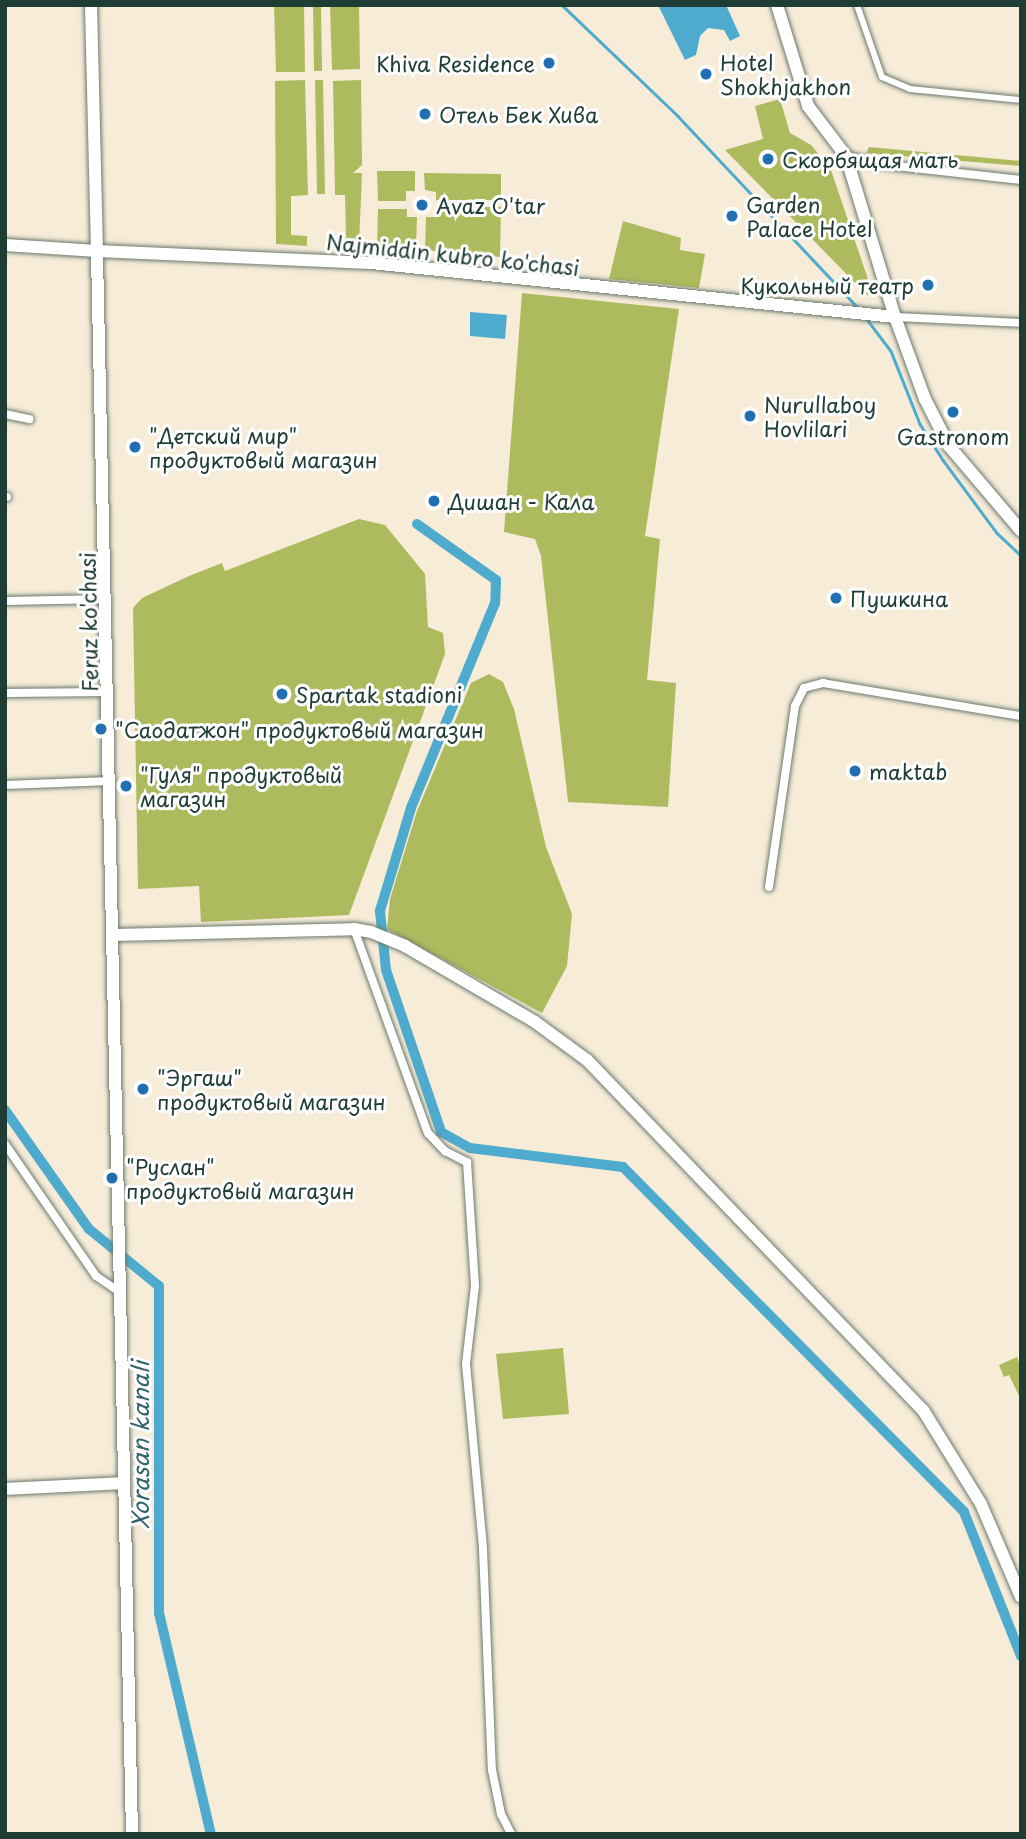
<!DOCTYPE html>
<meta charset="utf-8">
<style>
body{margin:0}
#map{position:relative;width:1026px;height:1839px;overflow:hidden;background:#f6ecd8;font-family:"Playpen Sans",sans-serif}
div>[style]{position:absolute}
.green>*{inset:0;background:#adbb5e}
.water>*{inset:0;background:#4fabcd}
.stream>*{height:2.5px;margin:-1.25px;padding:0 1.25px;transform-origin:1.25px;border-radius:1.25px;background:#4fabcd}
.canal>*{height:10px;margin:-5px;padding:0 5px;transform-origin:5px;border-radius:5px;background:#4fabcd}
.roads{filter:drop-shadow(0 0 2px #6a7a6d) drop-shadow(0 0 2px #6a7a6d)}
.pedestrian>*{height:6px;margin:-3px;padding:0 3px;transform-origin:3px;border-radius:3px;background:#fff}
.minor>*{height:8px;margin:-4px;padding:0 4px;transform-origin:4px;border-radius:4px;background:#fff}
.secondary>*{height:12px;margin:-6px;padding:0 6px;transform-origin:6px;border-radius:6px;background:#fff}
.primary>*{height:12px;margin:-6px;padding:0 6px;transform-origin:6px;border-radius:6px;background:#fff}
.dots>*{width:19px;height:19px;translate:-50% -50%;box-sizing:border-box;border:4px solid #fff;border-radius:50%}
span{translate:-50% -50%;white-space:nowrap;text-align:center;line-height:1.15;-webkit-text-stroke:6px #fff;paint-order:stroke}
.poi-label{font-size:21px;color:#1f3d34}
.left{translate:0 -50%;text-align:left}
.right{translate:-100% -50%;text-align:right}
.street-label{font-size:21px;color:#1f3d34}
.water-label{font-size:23px;color:#30646a;font-style:italic}
.frame{position:absolute;inset:0;border:7px solid #1f3d34;pointer-events:none}
</style>
<div id="map">
<div class="green">
<i style="clip-path:polygon(274px 5px,304px 5px,305px 72px,276px 72px)"></i>
<i style="clip-path:polygon(313px 5px,321px 5px,322px 71px,314px 71px)"></i>
<i style="clip-path:polygon(330px 5px,359px 5px,360px 69px,332px 70px)"></i>
<i style="clip-path:polygon(305px 80px,308px 195px,291px 196px,291px 235px,307px 236px,307px 246px,276px 244px,275px 81px)"></i>
<i style="clip-path:polygon(315px 80px,323px 80px,325px 194px,317px 194px)"></i>
<i style="clip-path:polygon(361px 80px,362px 165px,353px 173px,362px 173px,359px 245px,337px 245px,337px 240px,346px 238px,345px 195px,335px 195px,333px 81px)"></i>
<i style="clip-path:polygon(780px 99px,790px 133px,811px 145px,830px 167px,873px 294px,867px 295px,725px 150px,763px 139px,755px 106px)"></i>
<i style="clip-path:polygon(869px 147px,1021px 161px,1021px 166px,866px 153px)"></i>
<i style="clip-path:polygon(377px 171px,415px 171px,415px 191px,406px 191px,406px 201px,378px 201px)"></i>
<i style="clip-path:polygon(424px 173px,501px 174px,501px 200px,436px 200px,436px 192px,425px 190px)"></i>
<i style="clip-path:polygon(437px 207px,501px 207px,500px 257px,425px 250px,426px 217px,436px 217px)"></i>
<i style="clip-path:polygon(378px 209px,407px 209px,407px 217px,417px 217px,416px 250px,377px 250px)"></i>
<i style="clip-path:polygon(623px 221px,681px 238px,680px 250px,705px 254px,699px 288px,609px 279px)"></i>
<i style="clip-path:polygon(522px 293px,679px 309px,645px 536px,660px 539px,647px 680px,676px 683px,668px 807px,568px 802px,541px 556px,535px 539px,504px 532px)"></i>
<i style="clip-path:polygon(359px 519px,385px 525px,425px 574px,428px 627px,443px 633px,445px 654px,349px 915px,201px 922px,199px 886px,138px 889px,133px 608px,142px 598px,189px 576px,222px 563px,225px 571px)"></i>
<i style="clip-path:polygon(489px 674px,503px 682px,514px 709px,546px 847px,572px 914px,567px 966px,542px 1013px,387px 929px,390px 899px,417px 811px,471px 683px)"></i>
<i style="clip-path:polygon(563px 1348px,569px 1414px,503px 1419px,496px 1354px)"></i>
<i style="clip-path:polygon(1017px 1357px,1021px 1368px,1021px 1400px,1009px 1375px,1004px 1377px,999px 1365px)"></i>
</div>
<div class="water">
<i style="clip-path:polygon(658px 5px,726px 5px,740px 36px,730px 41px,724px 30px,708px 28px,700px 36px,696px 55px,685px 60px)"></i>
<i style="clip-path:polygon(470px 312px,507px 315px,505px 339px,470px 336px)"></i>
</div>
<div class="stream">
<i style="left:562px;top:5px;width:161px;rotate:43.7deg"></i>
<i style="left:678px;top:116px;width:263px;rotate:46.8deg"></i>
<i style="left:866px;top:318px;width:41px;rotate:52.9deg"></i>
<i style="left:891px;top:351px;width:79px;rotate:68.3deg"></i>
<i style="left:920px;top:424px;width:43px;rotate:57.4deg"></i>
<i style="left:943px;top:460px;width:91px;rotate:53.5deg"></i>
<i style="left:997px;top:533px;width:33px;rotate:43deg"></i>
</div>
<div class="canal">
<i style="left:417px;top:524px;width:97px;rotate:35.3deg"></i>
<i style="left:496px;top:580px;width:23px;rotate:92deg"></i>
<i style="left:495px;top:603px;width:222px;rotate:112.3deg"></i>
<i style="left:411px;top:808px;width:108px;rotate:106.8deg"></i>
<i style="left:380px;top:911px;width:59px;rotate:84.2deg"></i>
<i style="left:386px;top:970px;width:171px;rotate:71.2deg"></i>
<i style="left:441px;top:1132px;width:33px;rotate:29deg"></i>
<i style="left:470px;top:1148px;width:154px;rotate:7.1deg"></i>
<i style="left:623px;top:1167px;width:485px;rotate:45.3deg"></i>
<i style="left:964px;top:1512px;width:155px;rotate:68.4deg"></i>
<i style="left:5px;top:1110px;width:146px;rotate:54.8deg"></i>
<i style="left:89px;top:1229px;width:90px;rotate:39.2deg"></i>
<i style="left:159px;top:1286px;width:327px;rotate:90deg"></i>
<i style="left:159px;top:1613px;width:227px;rotate:76.8deg"></i>
</div>
<div class="roads">
<div class="pedestrian">
<i style="left:857px;top:5px;width:76px;rotate:70.9deg"></i>
<i style="left:882px;top:77px;width:30px;rotate:23deg"></i>
<i style="left:910px;top:89px;width:112px;rotate:5.7deg"></i>
</div>
<div class="minor">
<i style="left:846px;top:156px;width:33px;rotate:14deg"></i>
<i style="left:878px;top:164px;width:144px;rotate:6.4deg"></i>
<i style="left:895px;top:317px;width:126px;rotate:2.7deg"></i>
<i style="left:5px;top:414px;width:25px;rotate:12deg"></i>
<i style="left:5px;top:497px;width:2px"></i>
<i style="left:5px;top:601px;width:102px;rotate:-1.1deg"></i>
<i style="left:5px;top:693px;width:103px;rotate:-0.6deg"></i>
<i style="left:5px;top:785px;width:106px;rotate:-2.2deg"></i>
<i style="left:769px;top:887px;width:183px;rotate:-81.8deg"></i>
<i style="left:795px;top:706px;width:20px;rotate:-63deg"></i>
<i style="left:804px;top:688px;width:20px;rotate:-15deg"></i>
<i style="left:823px;top:683px;width:201px;rotate:9.5deg"></i>
<i style="left:354px;top:929px;width:217px;rotate:70.1deg"></i>
<i style="left:428px;top:1133px;width:25px;rotate:47deg"></i>
<i style="left:445px;top:1151px;width:25px;rotate:27deg"></i>
<i style="left:467px;top:1162px;width:124px;rotate:86.3deg"></i>
<i style="left:475px;top:1286px;width:79px;rotate:96.6deg"></i>
<i style="left:466px;top:1364px;width:186px;rotate:84.7deg"></i>
<i style="left:483px;top:1549px;width:221px;rotate:87.7deg"></i>
<i style="left:492px;top:1770px;width:45px;rotate:78.4deg"></i>
<i style="left:501px;top:1814px;width:22px;rotate:63deg"></i>
<i style="left:5px;top:1144px;width:160px;rotate:55.4deg"></i>
<i style="left:96px;top:1276px;width:29px;rotate:34deg"></i>
</div>
<div class="secondary">
<i style="left:777px;top:5px;width:106px;rotate:72.9deg"></i>
<i style="left:808px;top:106px;width:63px;rotate:52.8deg"></i>
<i style="left:846px;top:156px;width:168px;rotate:73.1deg"></i>
<i style="left:895px;top:317px;width:87px;rotate:69.9deg"></i>
<i style="left:925px;top:399px;width:53px;rotate:62.9deg"></i>
<i style="left:949px;top:446px;width:111px;rotate:49.7deg"></i>
<i style="left:114px;top:935px;width:240px;rotate:-1.4deg"></i>
<i style="left:354px;top:929px;width:17px;rotate:10deg"></i>
<i style="left:371px;top:932px;width:37px;rotate:22deg"></i>
<i style="left:405px;top:946px;width:151px;rotate:30.3deg"></i>
<i style="left:535px;top:1022px;width:64px;rotate:36.2deg"></i>
<i style="left:587px;top:1060px;width:485px;rotate:46.2deg"></i>
<i style="left:923px;top:1410px;width:110px;rotate:58.3deg"></i>
<i style="left:981px;top:1504px;width:101px;rotate:66.7deg"></i>
<i style="left:5px;top:1489px;width:119px;rotate:-2.9deg"></i>
<i style="left:132px;top:1834px;width:1583px;rotate:-91.27deg"></i>
<i style="left:97px;top:251px;width:274px;rotate:2.5deg"></i>
<i style="left:371px;top:263px;width:527px;rotate:5.88deg"></i>
</div>
<div class="primary">
<i style="left:5px;top:245px;width:92px;rotate:3.7deg"></i>
<i style="left:97px;top:251px;width:246px;rotate:-91.4deg"></i>
</div>
</div>
<div class="dots">
<i style="left:549px;top:63px;background:#1f6fb2"></i>
<i style="left:706px;top:74px;background:#1f6fb2"></i>
<i style="left:425px;top:114px;background:#1f6fb2"></i>
<i style="left:768px;top:159px;background:#1f6fb2"></i>
<i style="left:422px;top:205px;background:#1f6fb2"></i>
<i style="left:732px;top:216px;background:#1f6fb2"></i>
<i style="left:928px;top:285px;background:#1f6fb2"></i>
<i style="left:953px;top:412px;background:#1f6fb2"></i>
<i style="left:750px;top:416px;background:#1f6fb2"></i>
<i style="left:135px;top:447px;background:#1f6fb2"></i>
<i style="left:434px;top:501px;background:#1f6fb2"></i>
<i style="left:836px;top:598px;background:#1f6fb2"></i>
<i style="left:282px;top:694px;background:#1f6fb2"></i>
<i style="left:101px;top:729px;background:#1f6fb2"></i>
<i style="left:855px;top:771px;background:#1f6fb2"></i>
<i style="left:126px;top:786px;background:#1f6fb2"></i>
<i style="left:143px;top:1089px;background:#1f6fb2"></i>
<i style="left:112px;top:1178px;background:#1f6fb2"></i>
</div>
<div class="poi-label">
<span class="left" style="left:720px;top:74px">Hotel<br>Shokhjakhon</span>
<span class="right" style="left:535px;top:63px">Khiva Residence</span>
<span class="left" style="left:439px;top:114px">Отель Бек Хива</span>
<span class="left" style="left:782px;top:159px">Скорбящая мать</span>
<span class="left" style="left:746px;top:216px">Garden<br>Palace Hotel</span>
<span class="left" style="left:436px;top:205px">Avaz O'tar</span>
<span class="right" style="left:914px;top:285px">Кукольный театр</span>
<span class="left" style="left:764px;top:416px">Nurullaboy<br>Hovlilari</span>
<span class="left" style="left:149px;top:447px">"Детский мир"<br>продуктовый магазин</span>
<span style="left:953px;top:436px">Gastronom</span>
<span class="left" style="left:448px;top:501px">Дишан - Кала</span>
<span class="left" style="left:850px;top:598px">Пушкина</span>
<span class="left" style="left:296px;top:694px">Spartak stadioni</span>
<span class="left" style="left:115px;top:729px">"Саодатжон" продуктовый магазин</span>
<span class="left" style="left:869px;top:771px">maktab</span>
<span class="left" style="left:140px;top:786px">"Гуля" продуктовый<br>магазин</span>
<span class="left" style="left:157px;top:1089px">"Эргаш"<br>продуктовый магазин</span>
<span class="left" style="left:126px;top:1178px">"Руслан"<br>продуктовый магазин</span>
</div>
<div class="street-label">
<span style="left:453px;top:254px;rotate:6deg">Najmiddin kubro ko'chasi</span>
<span style="left:88px;top:622px;rotate:-91deg">Feruz ko'chasi</span>
</div>
<div class="water-label">
<span style="left:140px;top:1445px;rotate:-90deg">Xorasan kanali</span>
</div>
<div class="frame"></div>
</div>
